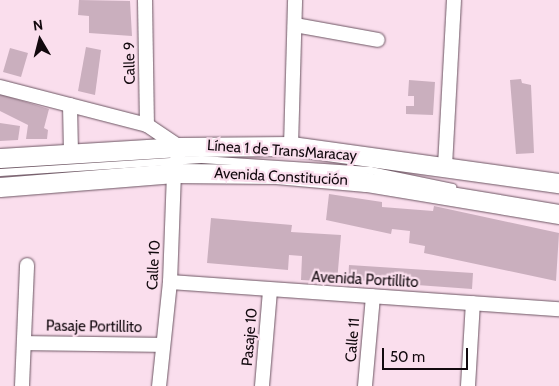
<!DOCTYPE html>
<meta charset="utf-8">
<style>
body{margin:0}
#map{position:relative;width:559px;height:386px;overflow:hidden;background:#fadeed;font-family:Cabin,sans-serif}
div>[style]{position:absolute}
.building>*{inset:0;background:#caafbe}
.roads{filter:drop-shadow(0 0 1px #6d5663) drop-shadow(0 0 1px #6d5663)}
.lane>*{height:7px;margin:-3.5px;padding:0 3.5px;transform-origin:3.5px;border-radius:3.5px;background:#fff}
.street>*{height:14px;margin:-7px;padding:0 7px;transform-origin:7px;border-radius:7px;background:#fff}
.secondary>*{height:19px;margin:-9.5px;padding:0 9.5px;transform-origin:9.5px;border-radius:9.5px;background:#fff}
span{translate:-50% -50%;white-space:nowrap;text-align:center;line-height:1.15;-webkit-text-stroke:4.5px #fadeed;paint-order:stroke}
.street-label{font-size:15px;color:#12090e}
.north{position:absolute;left:15px;top:15px;width:50px;height:50px;-webkit-text-stroke:4px #fadeed;paint-order:stroke;rotate:352deg;font-size:14px;font-weight:700;line-height:20px;text-align:center;color:#12090e}
.north::after{content:'';display:block;margin:auto;width:18px;height:22px;background:#12090e;clip-path:polygon(50% 0,100% 100%,50% 72%,0 100%)}
.scale{position:absolute;left:382px;top:348px;width:86px;height:22px;box-sizing:border-box;border:2px solid #12090e;border-top:0;padding-left:6px;font-size:15px;line-height:18px;white-space:nowrap;color:#12090e;-webkit-text-stroke:4px #fadeed;paint-order:stroke}
</style>
<div id="map">
<div class="building">
<i style="clip-path:polygon(79px 0,130px 1px,132px 36px,89px 33px,89px 16px,78px 15px)"></i>
<i style="clip-path:polygon(86px 47px,101px 50px,95px 95px,78px 91px)"></i>
<i style="clip-path:polygon(10px 48px,28px 53px,21px 77px,3px 72px)"></i>
<i style="clip-path:polygon(521px 79px,522px 83px,531px 85px,534px 153px,516px 154px,510px 80px)"></i>
<i style="clip-path:polygon(409px 80px,435px 82px,433px 115px,406px 114px,406px 106px,414px 106px,414px 96px,408px 96px)"></i>
<i style="clip-path:polygon(0 94px,49px 109px,44px 128px,48px 130px,47px 139px,26px 139px,28px 125px,0 111px)"></i>
<i style="clip-path:polygon(0 123px,20px 126px,18px 140px,0 141px)"></i>
<i style="clip-path:polygon(329px 194px,382px 202px,382px 207px,433px 211px,434px 206px,559px 233px,556px 281px,424px 253px,425px 246px,409px 243px,410px 231px,392px 229px,391px 234px,326px 220px)"></i>
<i style="clip-path:polygon(211px 218px,292px 225px,291px 232px,341px 235px,337px 282px,301px 280px,302px 256px,289px 255px,288px 270px,207px 263px)"></i>
<i style="clip-path:polygon(349px 265px,473px 273px,472px 289px,348px 280px)"></i>
</div>
<div class="roads">
<div class="lane">
<i style="left:0;top:172px;width:201px;rotate:-3.7deg"></i>
<i style="left:201px;top:159px;width:169px;rotate:3.7deg"></i>
<i style="left:370px;top:170px;width:84px;rotate:11.7deg"></i>
</div>
<div class="street">
<i style="left:145px;top:0;width:125px;rotate:89.1deg"></i>
<i style="left:295px;top:25px;width:84px;rotate:10.2deg"></i>
<i style="left:0;top:87px;width:152px;rotate:14.5deg"></i>
<i style="left:147px;top:125px;width:40px;rotate:34deg"></i>
<i style="left:180px;top:147px;width:27px;rotate:103deg"></i>
<i style="left:174px;top:173px;width:109px;rotate:92.1deg"></i>
<i style="left:170px;top:282px;width:105px;rotate:96deg"></i>
<i style="left:70px;top:105px;width:48px;rotate:88.8deg"></i>
<i style="left:291px;top:146px;width:146px;rotate:-88.4deg"></i>
<i style="left:445px;top:166px;width:166px;rotate:-86.9deg"></i>
<i style="left:170px;top:282px;width:390px;rotate:4deg"></i>
<i style="left:25px;top:343px;width:138px;rotate:0.8deg"></i>
<i style="left:22px;top:386px;width:121px;rotate:-87.6deg"></i>
<i style="left:262px;top:386px;width:95px;rotate:-85.2deg"></i>
<i style="left:365px;top:386px;width:90px;rotate:-84.9deg"></i>
<i style="left:468px;top:386px;width:83px;rotate:-86.6deg"></i>
</div>
<div class="secondary">
<i style="left:0;top:158px;width:180px;rotate:-3.5deg"></i>
<i style="left:180px;top:147px;width:111px;rotate:-0.5deg"></i>
<i style="left:291px;top:146px;width:271px;rotate:7.9deg"></i>
<i style="left:0;top:187px;width:175px;rotate:-4.6deg"></i>
<i style="left:174px;top:173px;width:102px;rotate:0.6deg"></i>
<i style="left:276px;top:174px;width:90px;rotate:5.1deg"></i>
<i style="left:366px;top:182px;width:196px;rotate:9.4deg"></i>
</div>
</div>
<div class="street-label">
<span style="left:130px;top:63px;rotate:-91deg">Calle 9</span>
<span style="left:282px;top:151px;rotate:4deg">Línea 1 de TransMaracay</span>
<span style="left:281px;top:177px;rotate:3deg">Avenida Constitución</span>
<span style="left:154px;top:265px;rotate:-87deg">Calle 10</span>
<span style="left:365px;top:280px;rotate:3deg">Avenida Portillito</span>
<span style="left:94px;top:327px;rotate:1deg">Pasaje Portillito</span>
<span style="left:250px;top:337px;rotate:-85deg">Pasaje 10</span>
<span style="left:353px;top:340px;rotate:-85deg">Calle 11</span>
</div>
<div class="north">N</div>
<div class="scale">50 m</div>
</div>
